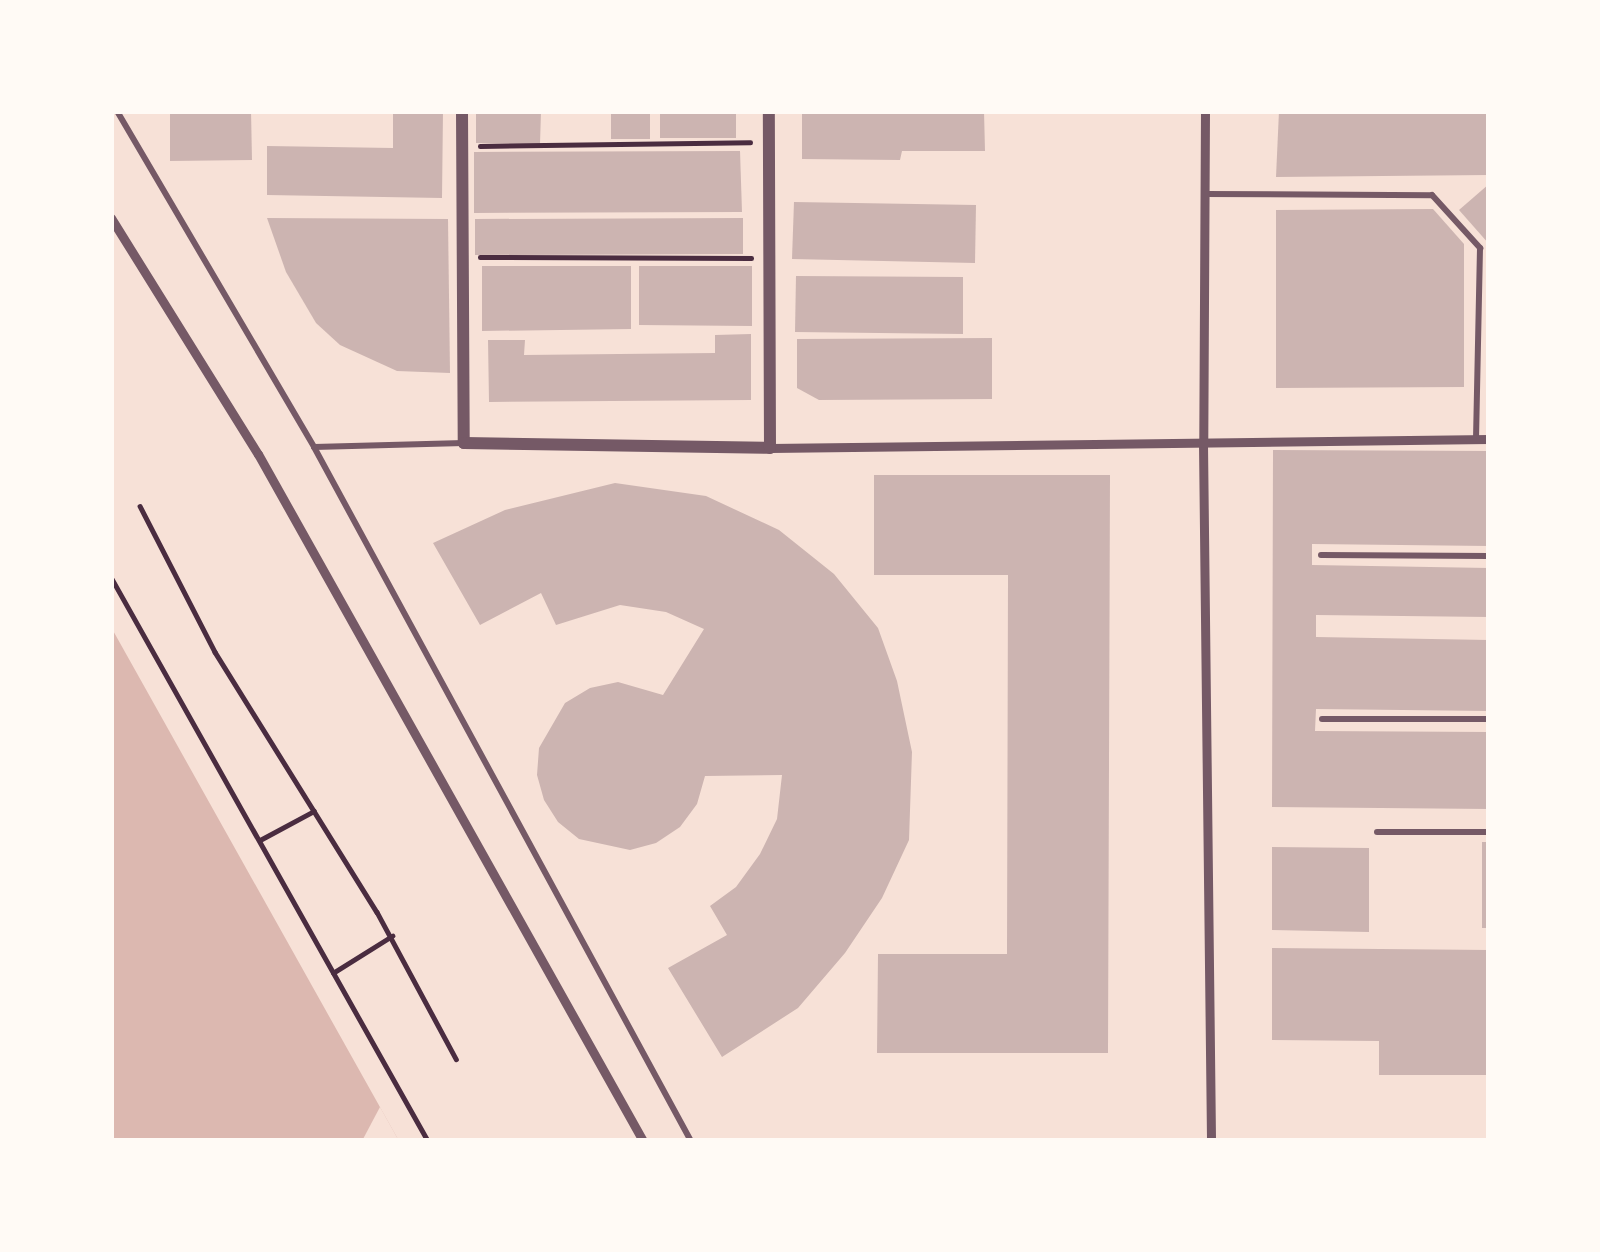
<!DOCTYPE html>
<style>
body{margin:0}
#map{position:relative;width:1600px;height:1252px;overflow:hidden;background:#f7e1d7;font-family:"Zilla Slab",serif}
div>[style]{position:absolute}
.water>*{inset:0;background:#dcb8b0}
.pier>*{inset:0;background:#f7e1d7}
.building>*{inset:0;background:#ccb4b1}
.path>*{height:4.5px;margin:-2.25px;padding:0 2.25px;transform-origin:2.25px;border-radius:2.25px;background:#4a2c40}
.service>*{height:6px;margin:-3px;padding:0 3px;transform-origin:3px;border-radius:3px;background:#755966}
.pedestrian>*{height:9px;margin:-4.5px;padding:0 4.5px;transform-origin:4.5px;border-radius:4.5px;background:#755966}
.minor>*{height:12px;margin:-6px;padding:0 6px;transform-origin:6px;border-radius:6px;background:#755966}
span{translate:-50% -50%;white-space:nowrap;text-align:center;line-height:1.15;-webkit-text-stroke:10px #fffaf5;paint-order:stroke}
.frame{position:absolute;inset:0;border:114px solid #fffaf5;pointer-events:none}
</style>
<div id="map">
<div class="water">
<i style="clip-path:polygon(111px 627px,237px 852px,399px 1141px,111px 1141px)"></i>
</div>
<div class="pier">
<i style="clip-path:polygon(380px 1107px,399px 1141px,362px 1141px)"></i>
</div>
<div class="building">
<i style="clip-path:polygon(170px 111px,251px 111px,252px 160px,170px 161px)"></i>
<i style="clip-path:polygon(393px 111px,443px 111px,442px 198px,267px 195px,267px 146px,393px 148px)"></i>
<i style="clip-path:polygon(476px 111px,541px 111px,540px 144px,476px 143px)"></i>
<i style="clip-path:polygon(611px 111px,650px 111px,650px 139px,611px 139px)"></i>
<i style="clip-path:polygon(660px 111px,736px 111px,736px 138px,660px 138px)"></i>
<i style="clip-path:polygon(802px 111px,984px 111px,985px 151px,902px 151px,900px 160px,802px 159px)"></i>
<i style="clip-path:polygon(1279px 111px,1489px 111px,1489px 175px,1276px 177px)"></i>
<i style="clip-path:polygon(740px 151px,742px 212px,474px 213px,474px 152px)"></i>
<i style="clip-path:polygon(1489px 184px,1489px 244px,1459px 210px)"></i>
<i style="clip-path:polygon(794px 202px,976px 205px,975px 263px,792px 259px)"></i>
<i style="clip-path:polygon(1433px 209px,1464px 244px,1464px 387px,1276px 388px,1276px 210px)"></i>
<i style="clip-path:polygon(267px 218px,448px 219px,450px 373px,397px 371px,340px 345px,316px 323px,286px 272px)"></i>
<i style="clip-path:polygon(743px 218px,743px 254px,475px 255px,475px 219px)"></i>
<i style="clip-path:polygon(482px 266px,631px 266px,631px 329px,482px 331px)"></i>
<i style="clip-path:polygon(639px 266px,752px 266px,752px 326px,639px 325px)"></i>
<i style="clip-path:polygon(796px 276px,963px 277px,963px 334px,795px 332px)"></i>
<i style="clip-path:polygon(751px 334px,751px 400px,489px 402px,488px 340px,525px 340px,524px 355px,715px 353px,715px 335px)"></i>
<i style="clip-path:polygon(992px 338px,992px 399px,819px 400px,797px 388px,797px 339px)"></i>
<i style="clip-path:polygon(1273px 450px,1489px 451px,1489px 546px,1312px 544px,1312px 565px,1489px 568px,1489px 617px,1316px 615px,1316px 637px,1489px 640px,1489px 711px,1316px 709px,1315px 731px,1489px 732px,1489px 809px,1272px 807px)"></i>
<i style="clip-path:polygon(874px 475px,1110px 475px,1108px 1053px,877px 1053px,878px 954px,1007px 954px,1008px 575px,874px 575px)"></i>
<i style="clip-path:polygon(615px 483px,706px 496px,779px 530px,834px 574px,878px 628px,897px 681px,912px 752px,909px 840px,882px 898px,845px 953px,798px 1008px,722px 1057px,668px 968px,727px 935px,710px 906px,736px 887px,760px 854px,777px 819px,782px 775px,705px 776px,697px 804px,680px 827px,656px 843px,630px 850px,579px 839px,558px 822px,544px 800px,537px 775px,539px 748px,565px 703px,590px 688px,618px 682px,663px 695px,704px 629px,666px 612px,620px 605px,556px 625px,541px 593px,480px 625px,433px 543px,505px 510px)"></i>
<i style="clip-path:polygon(1482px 842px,1489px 842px,1489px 928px,1482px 928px)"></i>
<i style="clip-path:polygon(1272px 847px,1369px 848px,1369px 932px,1272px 930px)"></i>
<i style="clip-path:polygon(1272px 948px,1489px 950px,1489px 1075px,1379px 1075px,1379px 1041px,1272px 1040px)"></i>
</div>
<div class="path">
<i style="left:480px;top:146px;width:270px;rotate:-0.8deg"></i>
<i style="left:480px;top:257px;width:271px;rotate:0.2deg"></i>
<i style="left:140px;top:506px;width:164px;rotate:62.8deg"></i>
<i style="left:215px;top:652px;width:306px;rotate:58.1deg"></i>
<i style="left:377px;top:912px;width:167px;rotate:61.7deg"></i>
<i style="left:111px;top:577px;width:647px;rotate:60.66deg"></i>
<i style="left:260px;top:840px;width:61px;rotate:-28.2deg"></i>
<i style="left:333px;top:973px;width:70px;rotate:-32.1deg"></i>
</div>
<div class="service">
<i style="left:117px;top:111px;width:389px;rotate:59.6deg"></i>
<i style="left:314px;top:447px;width:790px;rotate:61.49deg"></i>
<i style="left:1204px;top:194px;width:228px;rotate:0.3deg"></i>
<i style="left:1432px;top:195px;width:72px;rotate:47.8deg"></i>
<i style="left:1480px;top:248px;width:191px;rotate:91.2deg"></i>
<i style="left:314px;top:447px;width:150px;rotate:-1.5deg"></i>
<i style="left:1321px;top:555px;width:168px;rotate:0.3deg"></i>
<i style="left:1322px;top:719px;width:167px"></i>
<i style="left:1377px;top:832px;width:112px"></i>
</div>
<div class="pedestrian">
<i style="left:1205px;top:111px;width:333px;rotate:90.3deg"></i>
<i style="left:1203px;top:444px;width:697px;rotate:89.34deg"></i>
<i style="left:111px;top:218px;width:278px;rotate:58.1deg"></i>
<i style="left:258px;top:454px;width:788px;rotate:60.73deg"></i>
<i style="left:770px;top:448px;width:719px;rotate:-0.72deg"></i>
</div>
<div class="minor">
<i style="left:462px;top:111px;width:332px;rotate:89.7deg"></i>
<i style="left:464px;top:443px;width:306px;rotate:0.9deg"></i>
<i style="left:770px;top:448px;width:337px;rotate:-90.2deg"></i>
</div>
<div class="frame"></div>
</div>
